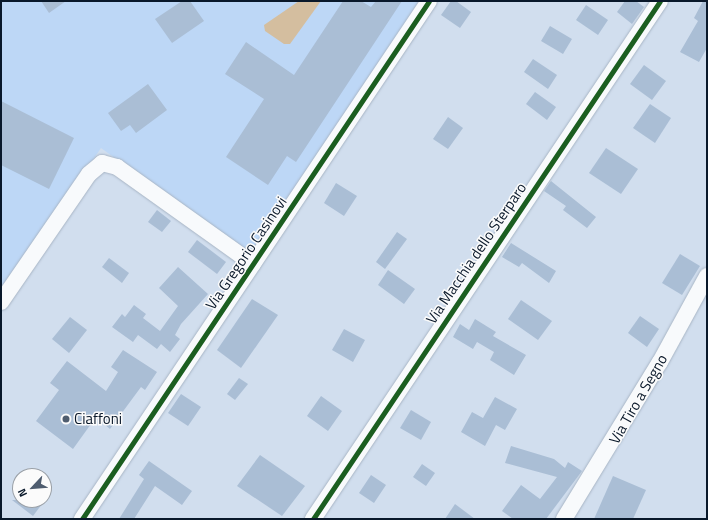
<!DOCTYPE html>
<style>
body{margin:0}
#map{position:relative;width:708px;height:520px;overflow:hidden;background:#d1deee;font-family:"Titillium Web",sans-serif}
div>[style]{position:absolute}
.built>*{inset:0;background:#bdd7f6}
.green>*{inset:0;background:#d4be9f}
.building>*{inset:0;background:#aabed5}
.roads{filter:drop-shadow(0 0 1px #a8b5c5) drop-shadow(0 0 1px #a8b5c5)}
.minor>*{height:16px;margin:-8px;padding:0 8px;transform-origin:8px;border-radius:8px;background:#f8fafc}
.cycleway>*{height:5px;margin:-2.5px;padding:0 2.5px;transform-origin:2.5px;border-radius:2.5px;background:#1b5e20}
.dots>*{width:11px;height:11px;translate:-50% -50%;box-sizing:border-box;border:2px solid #fbfbfb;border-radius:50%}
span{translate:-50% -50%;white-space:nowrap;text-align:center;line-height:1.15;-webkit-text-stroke:3px #fbfbfb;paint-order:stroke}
.street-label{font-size:15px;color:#09182a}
.poi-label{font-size:15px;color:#09182a}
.left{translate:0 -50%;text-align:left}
.frame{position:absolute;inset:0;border:2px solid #09182a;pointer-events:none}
.north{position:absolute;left:12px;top:468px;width:40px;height:40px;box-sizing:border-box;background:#fbfbfb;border:1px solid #9aa0a7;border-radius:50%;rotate:244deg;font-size:11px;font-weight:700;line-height:16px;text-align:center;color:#09182a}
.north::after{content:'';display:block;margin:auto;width:14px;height:18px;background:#4f5d6f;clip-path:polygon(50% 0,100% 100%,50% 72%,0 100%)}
</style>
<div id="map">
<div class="built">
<i style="clip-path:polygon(1px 1px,419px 1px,253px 257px,101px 148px,1px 293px)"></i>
</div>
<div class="green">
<i style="clip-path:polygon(299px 1px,321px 1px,290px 44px,284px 44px,265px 31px,264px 25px)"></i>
</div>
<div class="building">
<i style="clip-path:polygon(41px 1px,66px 1px,49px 13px)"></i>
<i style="clip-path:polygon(182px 1px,190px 1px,204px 21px,172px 43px,155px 19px)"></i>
<i style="clip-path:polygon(343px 1px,361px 1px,371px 7px,376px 1px,402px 1px,296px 162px,287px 156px,268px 185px,226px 157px,264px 99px,225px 74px,246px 42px,294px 75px)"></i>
<i style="clip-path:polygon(451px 1px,456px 1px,471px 12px,460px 28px,441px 15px)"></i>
<i style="clip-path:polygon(625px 1px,636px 1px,644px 7px,632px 24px,617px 12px)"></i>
<i style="clip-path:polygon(703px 1px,707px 1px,707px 48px,699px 62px,680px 52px,698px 21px,694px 18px)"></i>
<i style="clip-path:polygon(586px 5px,608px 20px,598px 35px,576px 20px)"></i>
<i style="clip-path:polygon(550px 26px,572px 39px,563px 54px,541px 41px)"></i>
<i style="clip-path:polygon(533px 59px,557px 75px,548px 89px,524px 72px)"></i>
<i style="clip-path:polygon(644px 65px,666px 81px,652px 100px,630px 84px)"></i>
<i style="clip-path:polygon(148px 84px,167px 110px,136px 133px,130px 125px,121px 131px,108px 113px)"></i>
<i style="clip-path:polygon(535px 92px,556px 107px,547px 120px,526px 104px)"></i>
<i style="clip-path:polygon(1px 101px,74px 138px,49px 189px,1px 165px)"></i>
<i style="clip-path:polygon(650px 104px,671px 118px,655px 143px,633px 128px)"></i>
<i style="clip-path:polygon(448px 117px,463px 128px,448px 149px,433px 139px)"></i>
<i style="clip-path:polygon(606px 148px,638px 169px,621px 194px,589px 173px)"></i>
<i style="clip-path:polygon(551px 181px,596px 217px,587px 228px,563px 210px,566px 206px,544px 191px)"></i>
<i style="clip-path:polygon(336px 183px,357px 196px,344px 216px,324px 203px)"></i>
<i style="clip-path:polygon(157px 210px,171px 221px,162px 232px,148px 222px)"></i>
<i style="clip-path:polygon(397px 232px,407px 239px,385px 269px,376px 262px)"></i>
<i style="clip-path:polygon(197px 240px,226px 262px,217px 274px,188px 252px)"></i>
<i style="clip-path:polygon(511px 243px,556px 271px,549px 283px,522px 263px,519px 267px,502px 257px)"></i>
<i style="clip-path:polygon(680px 254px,700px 266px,682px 295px,662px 283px)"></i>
<i style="clip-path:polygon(109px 258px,129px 273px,122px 283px,102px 267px)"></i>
<i style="clip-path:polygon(178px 267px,208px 294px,181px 324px,175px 335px,180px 339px,170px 352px,161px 344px,157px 349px,138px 335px,133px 342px,112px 327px,122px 314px,125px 317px,134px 305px,146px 314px,143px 318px,160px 331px,178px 306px,159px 288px)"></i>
<i style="clip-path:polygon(388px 270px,415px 289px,404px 304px,378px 285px)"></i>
<i style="clip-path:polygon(252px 299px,278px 315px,241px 368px,217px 350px)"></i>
<i style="clip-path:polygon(521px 300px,552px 321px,538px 340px,508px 319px)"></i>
<i style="clip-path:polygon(640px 316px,659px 329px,647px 347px,628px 333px)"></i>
<i style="clip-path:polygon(70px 317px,87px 330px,69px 353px,52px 339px)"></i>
<i style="clip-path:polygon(475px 319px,496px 332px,493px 336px,526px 355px,514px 375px,490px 360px,494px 352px,477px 342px,473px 349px,453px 337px,460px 324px,469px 330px)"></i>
<i style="clip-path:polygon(344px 329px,365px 340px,353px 362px,332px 350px)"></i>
<i style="clip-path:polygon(123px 350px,157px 372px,145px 390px,141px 387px,110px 429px,96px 417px,73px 449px,36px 421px,59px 390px,50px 383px,67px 361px,106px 391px,118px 372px,111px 367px)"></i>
<i style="clip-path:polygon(239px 378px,248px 384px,235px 400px,227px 394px)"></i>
<i style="clip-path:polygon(181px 394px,201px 407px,188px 426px,168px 413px)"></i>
<i style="clip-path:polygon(321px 396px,342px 411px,328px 431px,307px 416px)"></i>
<i style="clip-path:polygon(495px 397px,517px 409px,505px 430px,496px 425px,485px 446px,461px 432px,472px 412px,483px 418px)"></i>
<i style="clip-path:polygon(411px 410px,431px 422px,421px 440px,400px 428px)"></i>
<i style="clip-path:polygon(511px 446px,554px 459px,565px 468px,568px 462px,582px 471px,546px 519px,513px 519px,502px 511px,521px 485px,540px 499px,557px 477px,505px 463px)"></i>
<i style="clip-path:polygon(260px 455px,305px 486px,282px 516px,237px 486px)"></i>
<i style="clip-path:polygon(149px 461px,192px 491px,182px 505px,155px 486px,134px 519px,119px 519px,144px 479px,139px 475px)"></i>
<i style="clip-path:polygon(422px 464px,435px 473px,426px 486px,413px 477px)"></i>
<i style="clip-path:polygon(371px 475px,386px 485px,374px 503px,359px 493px)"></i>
<i style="clip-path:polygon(613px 476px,646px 490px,633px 519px,594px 519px)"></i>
<i style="clip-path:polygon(12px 500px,45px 500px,33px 516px)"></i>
<i style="clip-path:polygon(455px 504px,475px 519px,445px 519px)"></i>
</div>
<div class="roads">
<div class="minor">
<i style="left:1px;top:302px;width:155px;rotate:-55.5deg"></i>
<i style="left:89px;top:174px;width:17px;rotate:-40deg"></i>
<i style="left:102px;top:163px;width:16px;rotate:15deg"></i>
<i style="left:117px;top:167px;width:167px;rotate:35.5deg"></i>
<i style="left:82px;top:519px;width:623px;rotate:-56.18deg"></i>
<i style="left:313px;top:519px;width:623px;rotate:-56.18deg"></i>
<i style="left:564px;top:519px;width:184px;rotate:-58.6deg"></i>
<i style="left:660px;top:362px;width:98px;rotate:-61.3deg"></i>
</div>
</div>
<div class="cycleway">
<i style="left:82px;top:519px;width:623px;rotate:-56.18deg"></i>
<i style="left:313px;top:519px;width:623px;rotate:-56.18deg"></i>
</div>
<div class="dots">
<i style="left:66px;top:419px;background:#4f5d6f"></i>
</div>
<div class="street-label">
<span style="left:246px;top:253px;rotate:-56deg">Via Gregorio Casinovi</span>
<span style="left:476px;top:253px;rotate:-56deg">Via Macchia dello Sterparo</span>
<span style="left:638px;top:399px;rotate:-60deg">Via Tiro a Segno</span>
</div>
<div class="poi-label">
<span class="left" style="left:74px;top:419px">Ciaffoni</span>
</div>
<div class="frame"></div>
<div class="north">N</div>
</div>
